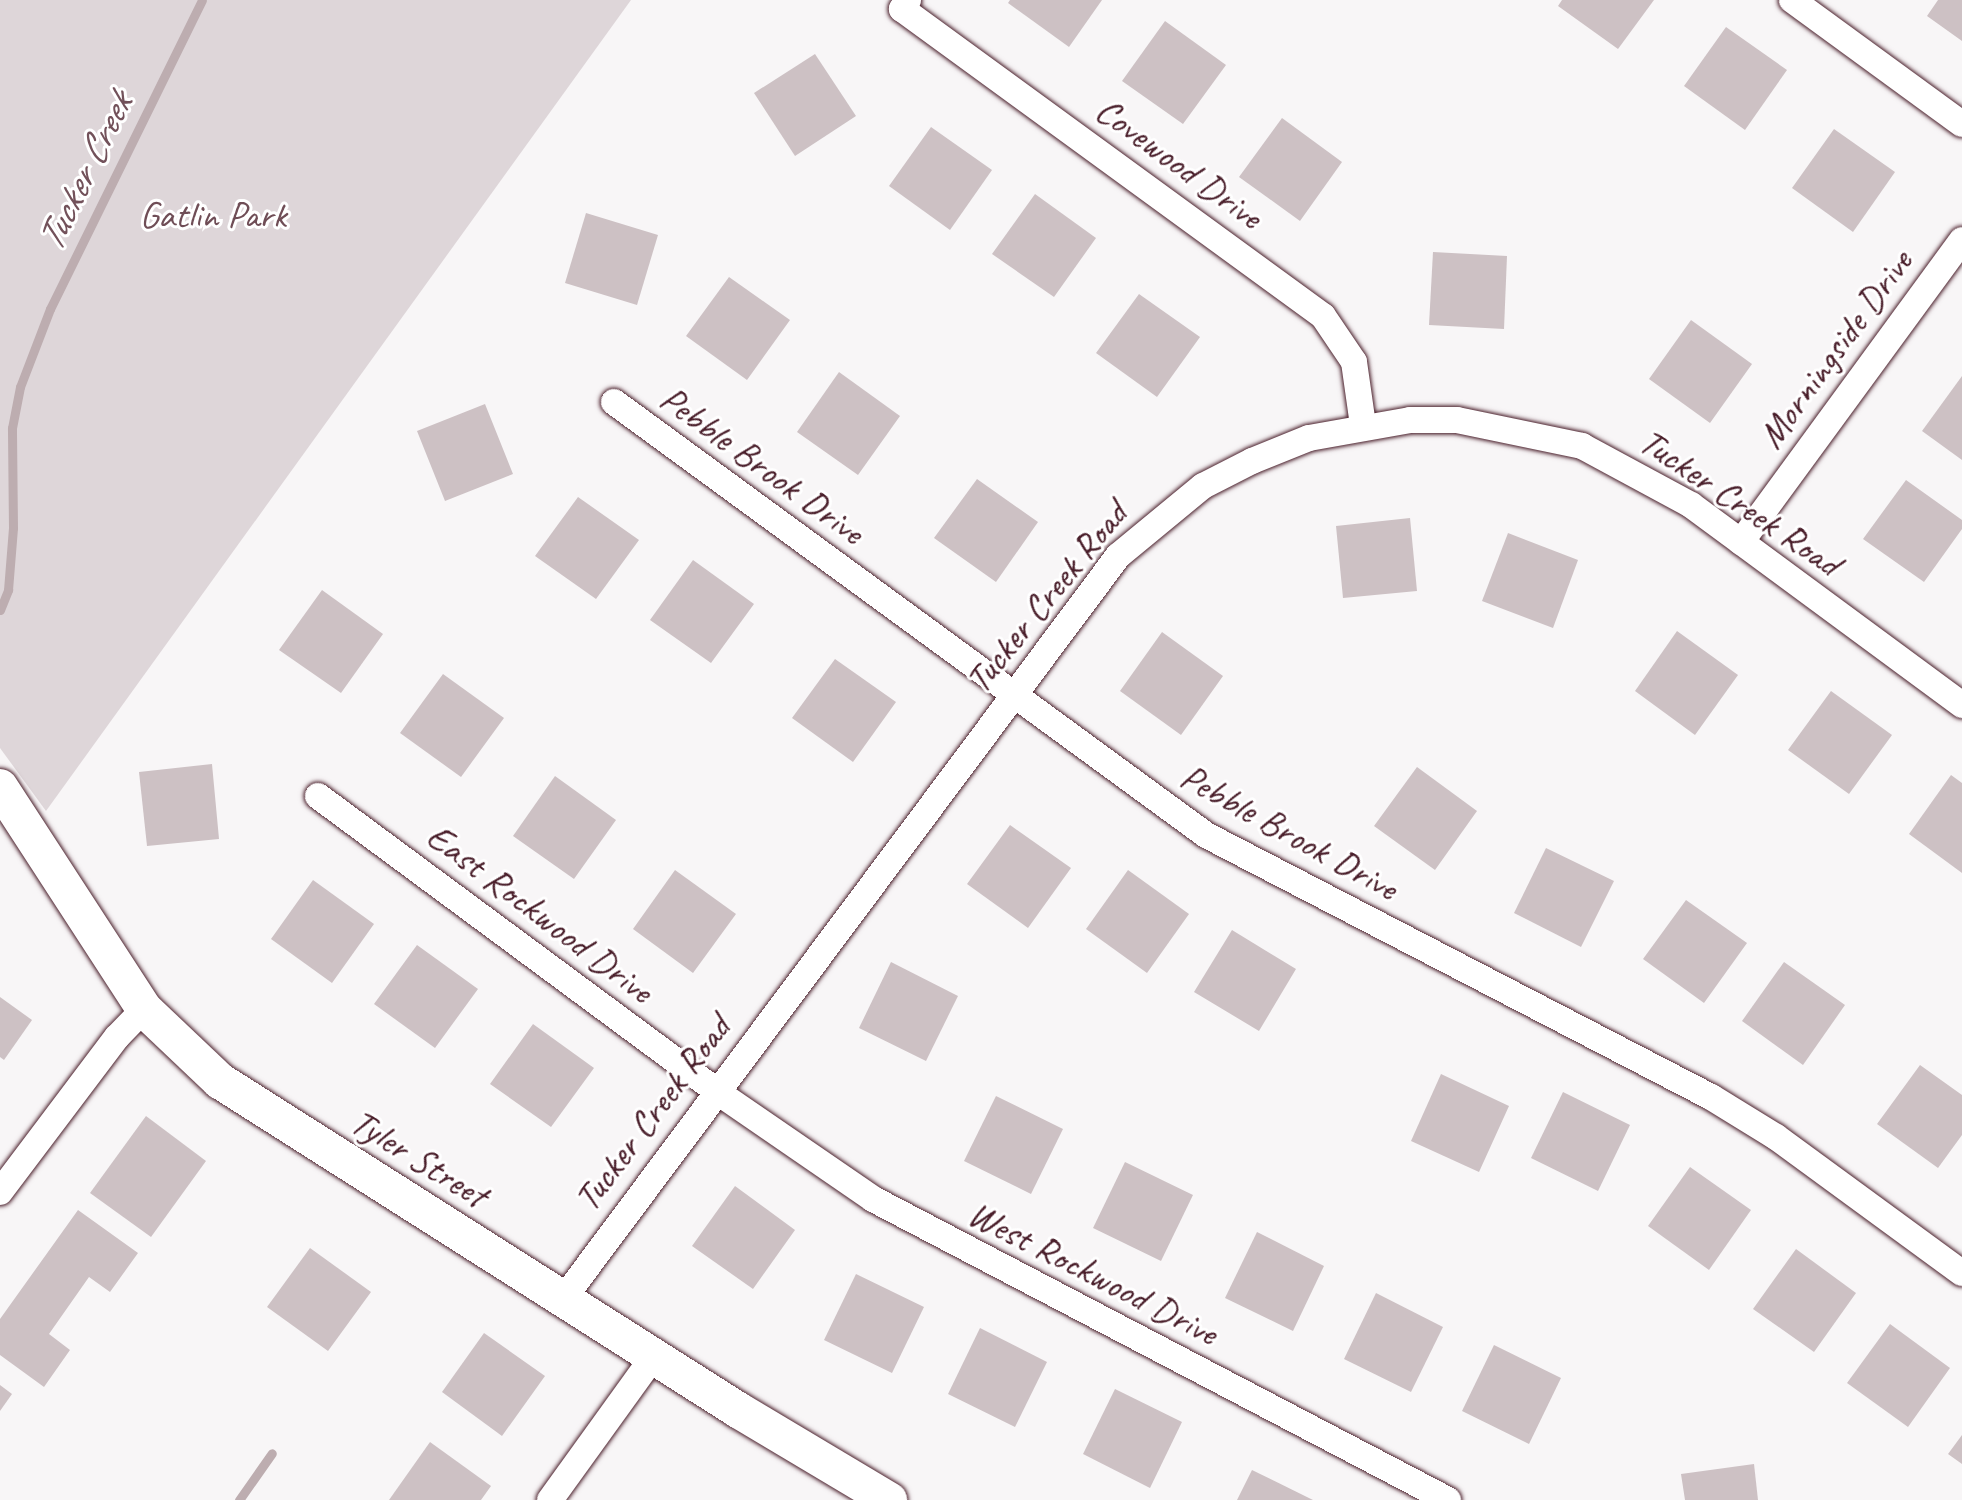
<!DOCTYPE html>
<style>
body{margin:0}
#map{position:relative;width:1962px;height:1500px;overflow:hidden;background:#f8f6f7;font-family:Caveat,sans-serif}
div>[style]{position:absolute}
.green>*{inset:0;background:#ded6d9}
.stream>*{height:9px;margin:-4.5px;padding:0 4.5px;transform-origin:4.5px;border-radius:4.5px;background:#bdadb0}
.building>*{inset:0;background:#cdc1c4}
.roads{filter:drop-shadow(0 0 2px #4a1f2b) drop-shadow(0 0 2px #4a1f2b)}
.street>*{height:26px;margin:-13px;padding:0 13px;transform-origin:13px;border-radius:13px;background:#fff}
.secondary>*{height:36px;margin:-18px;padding:0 18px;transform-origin:18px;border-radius:18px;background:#fff}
span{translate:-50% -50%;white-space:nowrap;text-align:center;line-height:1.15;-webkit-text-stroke:6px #fff;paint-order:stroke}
.street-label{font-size:38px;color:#4a1f2b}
.park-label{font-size:38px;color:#6f4d56}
.water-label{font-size:40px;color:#72515a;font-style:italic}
</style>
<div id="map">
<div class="green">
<i style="clip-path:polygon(0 0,631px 0,46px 811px,0 748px)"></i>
</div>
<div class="stream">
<i style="left:0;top:610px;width:22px;rotate:-68deg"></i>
<i style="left:8px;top:590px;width:62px;rotate:-85.4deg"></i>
<i style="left:13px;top:528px;width:100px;rotate:-90.6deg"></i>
<i style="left:12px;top:428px;width:42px;rotate:-79deg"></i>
<i style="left:20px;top:387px;width:84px;rotate:-69deg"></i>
<i style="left:50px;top:309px;width:344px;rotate:-63.8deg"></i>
<i style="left:239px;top:1500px;width:57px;rotate:-54.9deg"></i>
</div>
<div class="building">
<i style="clip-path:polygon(1010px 0,1102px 0,1069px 47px,1008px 3px)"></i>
<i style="clip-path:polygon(1562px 0,1654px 0,1618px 49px,1558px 6px)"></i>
<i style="clip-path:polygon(1938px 0,1962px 0,1962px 41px,1927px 16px)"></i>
<i style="clip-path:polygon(1165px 21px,1226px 65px,1183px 124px,1122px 81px)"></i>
<i style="clip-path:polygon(1726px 27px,1787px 70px,1745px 130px,1684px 86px)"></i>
<i style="clip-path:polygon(815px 54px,856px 116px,795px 156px,754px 93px)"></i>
<i style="clip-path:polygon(1282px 118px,1342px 162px,1300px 221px,1239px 177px)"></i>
<i style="clip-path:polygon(931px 127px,992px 170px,950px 230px,889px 186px)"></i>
<i style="clip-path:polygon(1834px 129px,1895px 172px,1853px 232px,1792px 188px)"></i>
<i style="clip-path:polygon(1035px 194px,1096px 238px,1054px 297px,992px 254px)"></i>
<i style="clip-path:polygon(586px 213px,658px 235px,637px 305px,565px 283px)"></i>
<i style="clip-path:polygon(1433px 252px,1507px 256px,1504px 329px,1429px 325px)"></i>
<i style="clip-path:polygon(729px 277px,790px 320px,747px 380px,686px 336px)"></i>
<i style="clip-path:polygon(1139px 294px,1200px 337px,1157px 397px,1096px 353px)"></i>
<i style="clip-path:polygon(1691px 320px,1752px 364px,1710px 423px,1649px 379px)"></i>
<i style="clip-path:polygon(839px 372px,900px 416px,858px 475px,797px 432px)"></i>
<i style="clip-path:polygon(1962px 376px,1962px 460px,1922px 431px)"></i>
<i style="clip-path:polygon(485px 404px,513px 474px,445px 501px,417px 431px)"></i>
<i style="clip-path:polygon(977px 479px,1038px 522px,996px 582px,934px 538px)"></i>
<i style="clip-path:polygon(1906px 480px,1962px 520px,1962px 529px,1924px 582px,1863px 539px)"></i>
<i style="clip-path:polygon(578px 497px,639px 540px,596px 599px,535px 556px)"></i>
<i style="clip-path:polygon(1410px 518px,1417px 591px,1343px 598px,1336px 526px)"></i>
<i style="clip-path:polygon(1508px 533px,1578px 560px,1553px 628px,1482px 601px)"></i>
<i style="clip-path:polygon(693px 560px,754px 604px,711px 663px,650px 620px)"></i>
<i style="clip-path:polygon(322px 590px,383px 634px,341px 693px,279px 650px)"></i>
<i style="clip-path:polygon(1677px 631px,1738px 675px,1695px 735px,1635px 691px)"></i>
<i style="clip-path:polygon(1162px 632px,1223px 676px,1181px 735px,1120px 691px)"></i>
<i style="clip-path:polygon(835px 659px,896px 702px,853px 762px,792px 718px)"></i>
<i style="clip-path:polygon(443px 674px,504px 718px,461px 777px,400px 733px)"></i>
<i style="clip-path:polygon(1831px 691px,1892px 735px,1849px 794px,1788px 750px)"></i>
<i style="clip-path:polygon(212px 764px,219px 839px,147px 846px,139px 772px)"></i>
<i style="clip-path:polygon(1417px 767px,1477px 811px,1435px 870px,1374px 826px)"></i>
<i style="clip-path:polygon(1951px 775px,1962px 783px,1962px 873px,1909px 834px)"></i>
<i style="clip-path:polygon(555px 776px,616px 820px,574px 879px,513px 836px)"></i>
<i style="clip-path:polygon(1010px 825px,1071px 868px,1028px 928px,967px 884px)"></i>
<i style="clip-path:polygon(1546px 848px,1614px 881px,1581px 947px,1514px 913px)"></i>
<i style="clip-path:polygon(675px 870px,736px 914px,693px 973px,633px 929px)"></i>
<i style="clip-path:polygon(1128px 870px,1189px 914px,1147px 973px,1086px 929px)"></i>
<i style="clip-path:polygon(313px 880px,374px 924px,332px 983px,271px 939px)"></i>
<i style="clip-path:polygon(1686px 900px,1747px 943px,1704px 1003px,1643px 959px)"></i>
<i style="clip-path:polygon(1232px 930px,1296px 969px,1259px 1031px,1194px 992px)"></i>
<i style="clip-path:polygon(417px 945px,478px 989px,435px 1048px,374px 1004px)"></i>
<i style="clip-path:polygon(891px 962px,958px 996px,926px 1061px,859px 1028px)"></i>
<i style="clip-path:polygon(1784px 962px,1845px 1005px,1803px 1065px,1742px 1021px)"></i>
<i style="clip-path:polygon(0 997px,32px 1020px,4px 1060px,0 1057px)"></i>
<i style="clip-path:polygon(533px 1024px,594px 1068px,551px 1127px,490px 1084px)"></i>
<i style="clip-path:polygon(1920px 1065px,1962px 1095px,1962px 1135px,1938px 1168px,1877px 1124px)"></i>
<i style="clip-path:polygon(1441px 1074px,1509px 1106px,1479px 1172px,1411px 1141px)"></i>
<i style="clip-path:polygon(1563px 1092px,1630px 1125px,1598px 1191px,1531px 1158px)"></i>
<i style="clip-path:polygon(996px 1096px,1063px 1129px,1031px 1194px,964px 1161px)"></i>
<i style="clip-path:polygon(146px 1116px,206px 1161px,151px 1237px,90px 1193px)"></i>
<i style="clip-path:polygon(1125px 1162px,1193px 1195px,1161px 1261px,1093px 1228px)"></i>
<i style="clip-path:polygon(1690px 1167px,1751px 1210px,1709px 1270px,1648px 1226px)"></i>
<i style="clip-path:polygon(735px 1186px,795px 1230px,753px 1289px,692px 1246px)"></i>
<i style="clip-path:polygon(78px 1210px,138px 1253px,110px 1292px,89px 1277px,49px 1334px,70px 1350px,44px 1387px,0 1355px,0 1319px)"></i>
<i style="clip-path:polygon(1257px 1232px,1324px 1266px,1293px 1331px,1225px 1298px)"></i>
<i style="clip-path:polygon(310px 1248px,371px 1292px,328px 1351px,267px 1307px)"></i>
<i style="clip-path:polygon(1796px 1249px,1856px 1293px,1814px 1352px,1753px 1309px)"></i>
<i style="clip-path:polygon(856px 1274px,924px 1307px,892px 1373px,824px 1340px)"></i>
<i style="clip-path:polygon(1376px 1293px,1443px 1327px,1411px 1392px,1344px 1359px)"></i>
<i style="clip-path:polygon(1890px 1324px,1950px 1368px,1908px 1427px,1847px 1383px)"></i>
<i style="clip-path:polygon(980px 1328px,1047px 1362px,1015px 1427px,948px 1394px)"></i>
<i style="clip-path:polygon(484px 1333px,545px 1376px,502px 1436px,442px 1392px)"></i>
<i style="clip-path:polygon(1494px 1345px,1561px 1378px,1529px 1444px,1462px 1411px)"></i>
<i style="clip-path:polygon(0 1385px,12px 1394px,0 1411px)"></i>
<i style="clip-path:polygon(1115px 1389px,1182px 1422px,1150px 1488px,1083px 1454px)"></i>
<i style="clip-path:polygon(1962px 1435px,1962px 1464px,1948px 1454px)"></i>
<i style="clip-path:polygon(430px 1442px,491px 1486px,481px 1500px,389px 1500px)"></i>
<i style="clip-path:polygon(1754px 1464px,1758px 1500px,1685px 1500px,1681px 1474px)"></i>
<i style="clip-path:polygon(1252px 1470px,1313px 1500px,1237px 1500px)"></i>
</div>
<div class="roads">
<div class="street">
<i style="left:908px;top:0;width:11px;rotate:124deg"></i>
<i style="left:902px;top:9px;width:521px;rotate:36.1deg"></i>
<i style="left:1323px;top:316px;width:55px;rotate:56deg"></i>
<i style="left:1354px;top:362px;width:64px;rotate:81.9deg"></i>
<i style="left:1792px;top:0;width:210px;rotate:36.1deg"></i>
<i style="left:614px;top:402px;width:733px;rotate:36.18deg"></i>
<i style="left:1206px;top:835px;width:569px;rotate:27.42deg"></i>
<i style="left:1711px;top:1097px;width:76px;rotate:31.6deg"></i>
<i style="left:1776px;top:1137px;width:230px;rotate:36.2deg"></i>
<i style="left:1741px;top:542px;width:374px;rotate:-53.8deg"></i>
<i style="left:318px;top:796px;width:495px;rotate:36.5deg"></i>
<i style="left:716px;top:1091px;width:191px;rotate:34.5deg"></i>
<i style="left:873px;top:1199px;width:649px;rotate:27.63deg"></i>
<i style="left:0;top:1192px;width:194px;rotate:-53deg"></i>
<i style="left:117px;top:1037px;width:39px;rotate:-46deg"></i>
<i style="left:564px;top:1298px;width:926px;rotate:-53.25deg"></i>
<i style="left:1118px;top:556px;width:110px;rotate:-39.5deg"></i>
<i style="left:1203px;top:486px;width:55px;rotate:-27deg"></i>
<i style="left:1252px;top:461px;width:61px;rotate:-22deg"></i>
<i style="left:1309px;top:438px;width:103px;rotate:-10.1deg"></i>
<i style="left:1410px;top:420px;width:47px"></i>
<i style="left:1457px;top:420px;width:128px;rotate:11.7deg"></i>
<i style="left:1582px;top:446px;width:124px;rotate:28.4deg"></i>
<i style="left:1691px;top:505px;width:337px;rotate:36.4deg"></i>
<i style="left:550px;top:1500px;width:178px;rotate:-54.2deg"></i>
</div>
<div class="secondary">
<i style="left:0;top:787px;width:265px;rotate:57deg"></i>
<i style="left:144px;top:1009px;width:105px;rotate:43.5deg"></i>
<i style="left:220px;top:1081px;width:614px;rotate:32.42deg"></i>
<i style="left:738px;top:1410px;width:176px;rotate:30.8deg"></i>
</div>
</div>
<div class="street-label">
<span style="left:1179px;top:163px;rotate:36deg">Covewood Drive</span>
<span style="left:1835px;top:349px;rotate:-54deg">Morningside Drive</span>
<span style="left:762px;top:465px;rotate:36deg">Pebble Brook Drive</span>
<span style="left:1740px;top:502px;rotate:34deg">Tucker Creek Road</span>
<span style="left:1046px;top:597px;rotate:-51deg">Tucker Creek Road</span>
<span style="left:1289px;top:832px;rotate:29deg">Pebble Brook Drive</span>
<span style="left:540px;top:913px;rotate:37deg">East Rockwood Drive</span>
<span style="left:652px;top:1113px;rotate:-53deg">Tucker Creek Road</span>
<span style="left:419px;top:1158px;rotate:32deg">Tyler Street</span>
<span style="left:1093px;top:1273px;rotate:27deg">West Rockwood Drive</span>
</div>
<div class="park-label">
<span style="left:213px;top:215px">Gatlin Park</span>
</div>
<div class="water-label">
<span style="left:84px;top:172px;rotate:-64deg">Tucker Creek</span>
</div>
</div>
